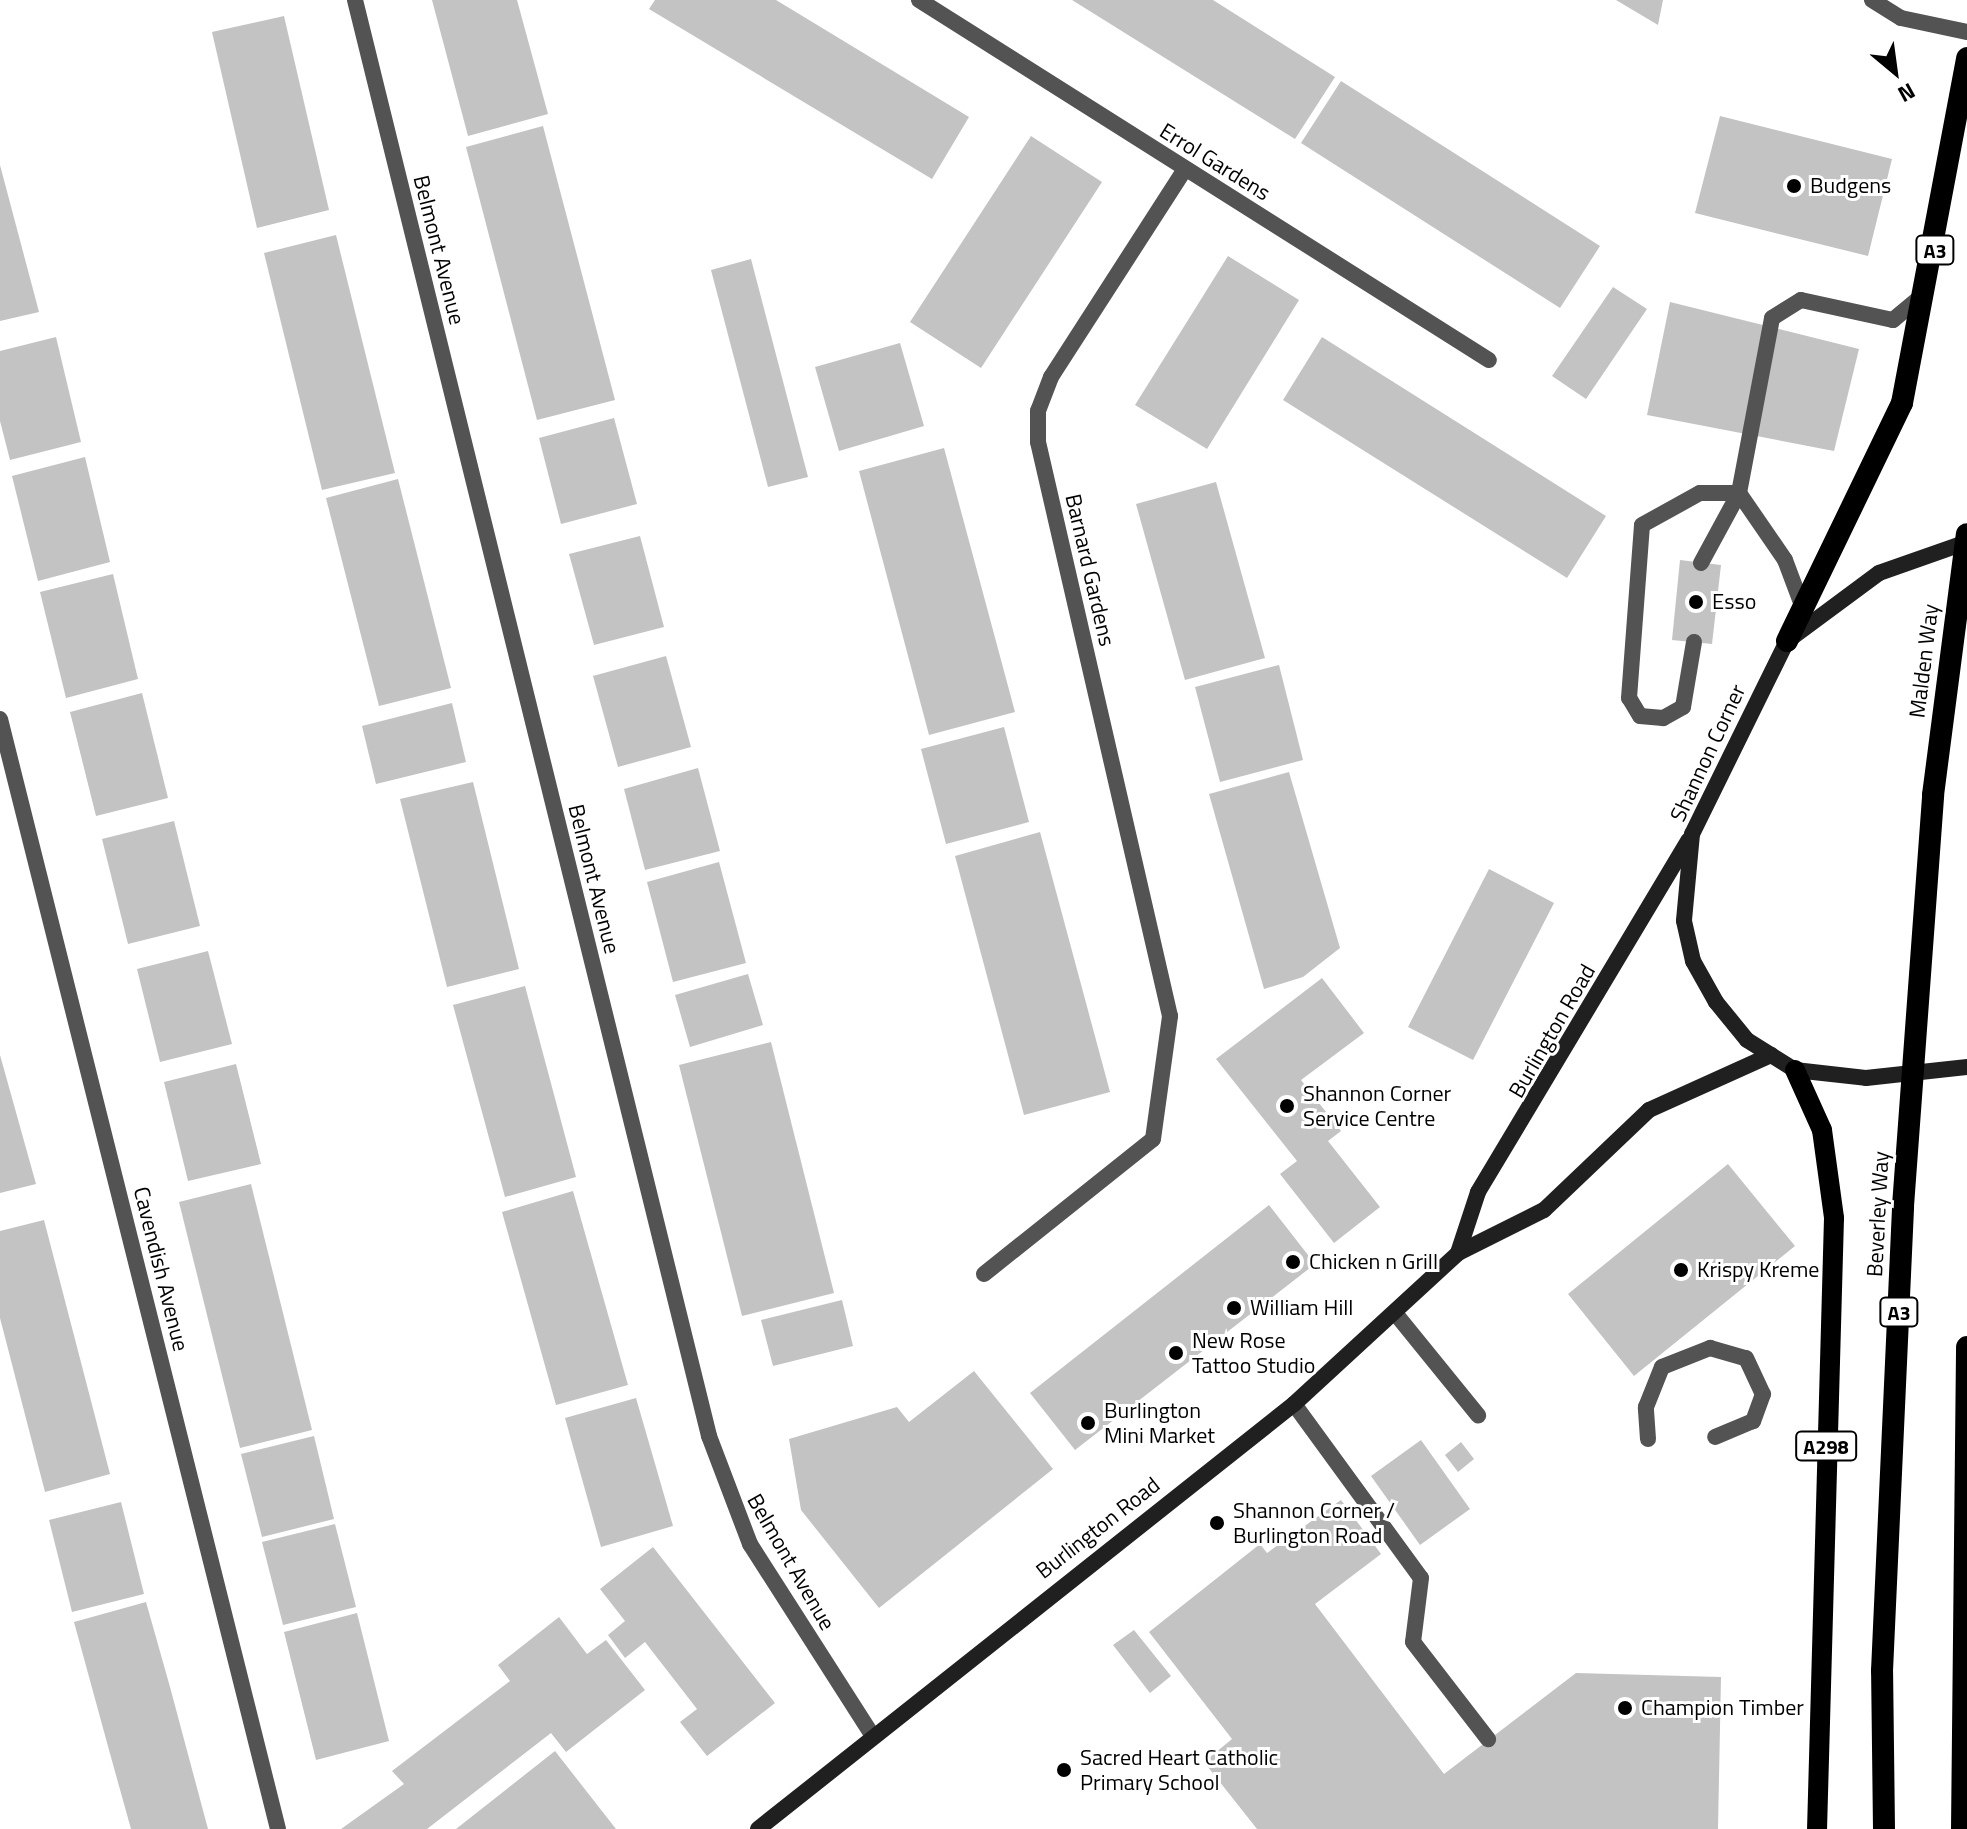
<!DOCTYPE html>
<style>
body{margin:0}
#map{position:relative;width:1967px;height:1829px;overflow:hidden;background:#fff;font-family:"Titillium Web",sans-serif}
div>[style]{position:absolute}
.building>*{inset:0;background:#c3c3c3}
.service>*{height:16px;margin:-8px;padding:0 8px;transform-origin:8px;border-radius:8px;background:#535353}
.minor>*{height:16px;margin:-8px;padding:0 8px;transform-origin:8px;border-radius:8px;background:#535353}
.secondary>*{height:16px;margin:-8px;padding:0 8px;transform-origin:8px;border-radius:8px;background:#202020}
.primary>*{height:20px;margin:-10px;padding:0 10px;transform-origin:10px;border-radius:10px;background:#000}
.trunk>*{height:22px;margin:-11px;padding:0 11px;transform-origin:11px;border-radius:11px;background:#000}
.dots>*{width:22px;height:22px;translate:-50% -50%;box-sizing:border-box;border:4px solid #fff;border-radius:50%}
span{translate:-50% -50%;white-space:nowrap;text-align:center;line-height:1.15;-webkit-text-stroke:6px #fff;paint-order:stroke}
.shield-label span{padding:2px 6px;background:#fff;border:2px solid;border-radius:6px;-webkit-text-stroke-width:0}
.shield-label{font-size:20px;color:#000;font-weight:700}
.street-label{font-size:22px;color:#000}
.poi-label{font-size:22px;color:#000}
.left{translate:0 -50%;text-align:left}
.north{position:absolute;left:1855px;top:32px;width:80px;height:80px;-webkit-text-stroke:6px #fff;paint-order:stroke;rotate:151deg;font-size:22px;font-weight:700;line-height:32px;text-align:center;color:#000}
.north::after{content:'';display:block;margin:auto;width:28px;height:36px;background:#000;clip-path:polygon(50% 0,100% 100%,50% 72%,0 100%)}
</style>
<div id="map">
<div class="building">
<i style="clip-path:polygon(432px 0,517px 0,548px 114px,468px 136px)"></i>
<i style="clip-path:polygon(655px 0,776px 0,969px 117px,932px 179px,649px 9px)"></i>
<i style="clip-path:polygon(1072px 0,1213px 0,1335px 77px,1295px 139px)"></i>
<i style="clip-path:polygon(1616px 0,1663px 0,1658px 25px)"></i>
<i style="clip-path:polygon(284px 16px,329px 210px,257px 228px,212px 32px)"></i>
<i style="clip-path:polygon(1341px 81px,1600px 246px,1560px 308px,1301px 143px)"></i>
<i style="clip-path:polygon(1720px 116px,1892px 159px,1868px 256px,1695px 213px)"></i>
<i style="clip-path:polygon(543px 126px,615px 400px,537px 420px,466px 147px)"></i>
<i style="clip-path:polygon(1031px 136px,1102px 182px,981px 368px,910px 322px)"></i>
<i style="clip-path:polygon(0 165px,39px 312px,0 321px)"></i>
<i style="clip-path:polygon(336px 235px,395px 473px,322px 490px,264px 253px)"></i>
<i style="clip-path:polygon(1228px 256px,1299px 300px,1207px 449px,1135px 405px)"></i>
<i style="clip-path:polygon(751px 259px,808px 477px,768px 487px,711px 270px)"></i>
<i style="clip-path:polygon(1613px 287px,1647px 309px,1586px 399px,1552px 376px)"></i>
<i style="clip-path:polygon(1670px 302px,1859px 349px,1834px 451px,1647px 415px)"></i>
<i style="clip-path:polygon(56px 337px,81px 442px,10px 460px,0 421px,0 351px)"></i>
<i style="clip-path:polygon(1322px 337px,1606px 516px,1567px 578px,1283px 400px)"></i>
<i style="clip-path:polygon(900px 343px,924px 426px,839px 451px,815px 367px)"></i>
<i style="clip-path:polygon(614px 418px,637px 504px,561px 524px,539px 438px)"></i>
<i style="clip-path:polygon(944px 448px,1015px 712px,929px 735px,859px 471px)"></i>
<i style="clip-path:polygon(85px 457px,110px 562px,38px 581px,12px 476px)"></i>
<i style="clip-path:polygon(398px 479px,451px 688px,379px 706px,326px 498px)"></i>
<i style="clip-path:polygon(1216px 482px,1265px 658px,1185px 680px,1136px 504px)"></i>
<i style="clip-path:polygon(640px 536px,664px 627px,594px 645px,569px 554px)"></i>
<i style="clip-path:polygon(1680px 560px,1721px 565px,1712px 644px,1672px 640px)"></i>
<i style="clip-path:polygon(113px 574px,138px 679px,66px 698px,40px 592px)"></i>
<i style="clip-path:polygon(666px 656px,691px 747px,618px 767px,593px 676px)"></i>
<i style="clip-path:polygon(1279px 665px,1303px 760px,1220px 782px,1195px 687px)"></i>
<i style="clip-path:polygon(142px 693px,168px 798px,96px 816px,70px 712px)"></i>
<i style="clip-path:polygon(452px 703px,466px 762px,376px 784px,362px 726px)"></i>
<i style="clip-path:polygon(1004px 727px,1029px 822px,946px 844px,921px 749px)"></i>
<i style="clip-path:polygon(698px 768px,720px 851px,645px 870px,624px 789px)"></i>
<i style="clip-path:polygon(1289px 772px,1340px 948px,1303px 977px,1264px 989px,1209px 794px)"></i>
<i style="clip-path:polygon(473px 782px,519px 969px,447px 987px,400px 799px)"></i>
<i style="clip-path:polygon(174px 821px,200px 926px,128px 944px,102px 839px)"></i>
<i style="clip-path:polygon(1040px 832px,1110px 1092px,1024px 1115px,955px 856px)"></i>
<i style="clip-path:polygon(719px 862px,746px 963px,673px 982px,647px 882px)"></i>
<i style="clip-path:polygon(1489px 869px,1554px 903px,1473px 1060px,1408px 1027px)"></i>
<i style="clip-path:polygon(208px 951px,232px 1044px,160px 1062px,137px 969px)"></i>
<i style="clip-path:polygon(748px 974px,763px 1025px,690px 1047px,675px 995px)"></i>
<i style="clip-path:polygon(1322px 978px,1364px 1033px,1301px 1080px,1341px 1131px,1328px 1141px,1380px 1207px,1334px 1243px,1280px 1174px,1297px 1161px,1216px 1059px)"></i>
<i style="clip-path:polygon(525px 986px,576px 1177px,505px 1197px,453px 1005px)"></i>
<i style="clip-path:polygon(771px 1042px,834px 1293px,742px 1316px,679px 1065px)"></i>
<i style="clip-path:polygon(0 1055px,36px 1184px,0 1193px)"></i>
<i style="clip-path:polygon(236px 1064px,261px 1164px,188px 1181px,164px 1082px)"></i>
<i style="clip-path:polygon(1728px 1164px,1795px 1246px,1634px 1376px,1568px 1294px)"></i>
<i style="clip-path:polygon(251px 1184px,312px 1430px,240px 1448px,179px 1202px)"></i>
<i style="clip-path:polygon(573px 1191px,628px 1385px,556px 1405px,502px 1212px)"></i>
<i style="clip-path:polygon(1269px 1205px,1315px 1264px,1075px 1450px,1030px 1393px)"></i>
<i style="clip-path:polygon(44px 1220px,110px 1474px,45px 1492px,0 1318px,0 1231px)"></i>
<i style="clip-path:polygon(842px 1300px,853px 1346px,773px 1366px,761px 1320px)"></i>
<i style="clip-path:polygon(974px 1371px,1053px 1469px,879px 1608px,801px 1510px,789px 1439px,897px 1407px,909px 1422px)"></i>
<i style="clip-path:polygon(636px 1398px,673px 1526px,601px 1547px,565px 1418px)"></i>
<i style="clip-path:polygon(314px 1436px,334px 1519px,262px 1537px,241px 1454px)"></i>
<i style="clip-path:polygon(1421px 1440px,1470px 1509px,1420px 1545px,1371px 1476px)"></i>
<i style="clip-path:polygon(1461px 1442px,1474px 1459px,1458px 1472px,1445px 1455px)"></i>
<i style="clip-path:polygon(1341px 1500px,1381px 1554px,1315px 1604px,1444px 1774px,1576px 1673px,1721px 1677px,1718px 1829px,1257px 1829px,1204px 1762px,1232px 1739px,1149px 1632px,1260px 1544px,1267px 1553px)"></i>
<i style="clip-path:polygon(121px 1502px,144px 1594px,72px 1612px,49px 1520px)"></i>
<i style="clip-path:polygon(335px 1524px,356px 1607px,283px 1625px,262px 1542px)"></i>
<i style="clip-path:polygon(653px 1547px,775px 1703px,707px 1756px,680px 1722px,697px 1709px,645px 1642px,625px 1658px,608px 1635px,625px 1621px,600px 1589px)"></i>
<i style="clip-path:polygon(146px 1602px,170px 1687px,208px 1829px,131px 1829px,109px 1750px,74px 1622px)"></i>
<i style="clip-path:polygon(357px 1613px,389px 1741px,316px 1760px,284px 1632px)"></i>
<i style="clip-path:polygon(559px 1617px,587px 1654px,606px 1640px,645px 1690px,566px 1752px,551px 1733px,427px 1829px,341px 1829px,404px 1784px,392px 1771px,510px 1681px,498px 1665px)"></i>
<i style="clip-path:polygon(1134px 1630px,1171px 1676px,1150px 1693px,1113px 1645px)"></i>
<i style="clip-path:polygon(555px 1751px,616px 1829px,456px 1829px)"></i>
</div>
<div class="service">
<i style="left:1739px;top:493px;width:81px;rotate:55.5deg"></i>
<i style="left:1785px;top:560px;width:51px;rotate:69.4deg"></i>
<i style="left:1701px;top:563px;width:80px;rotate:-61.5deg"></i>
<i style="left:1739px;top:493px;width:178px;rotate:-79.3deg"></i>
<i style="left:1772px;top:318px;width:34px;rotate:-32deg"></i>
<i style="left:1801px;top:300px;width:94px;rotate:12.3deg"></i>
<i style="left:1893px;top:320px;width:40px;rotate:-40deg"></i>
<i style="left:1694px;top:642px;width:66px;rotate:99.6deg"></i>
<i style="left:1683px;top:707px;width:23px;rotate:151deg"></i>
<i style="left:1663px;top:718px;width:23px;rotate:-175deg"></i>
<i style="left:1640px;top:716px;width:21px;rotate:-121deg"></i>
<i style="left:1629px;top:698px;width:173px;rotate:-85.7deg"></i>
<i style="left:1642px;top:525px;width:66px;rotate:-28.9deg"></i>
<i style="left:1700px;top:493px;width:39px"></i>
<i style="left:984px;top:1274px;width:216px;rotate:-38.6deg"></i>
<i style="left:1153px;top:1139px;width:124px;rotate:-82.1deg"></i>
<i style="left:1395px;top:1313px;width:132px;rotate:50.9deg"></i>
<i style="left:1294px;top:1404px;width:215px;rotate:53.9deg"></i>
<i style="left:1421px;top:1578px;width:64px;rotate:97.1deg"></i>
<i style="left:1413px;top:1642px;width:123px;rotate:52.3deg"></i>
<i style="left:1648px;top:1439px;width:32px;rotate:-94deg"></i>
<i style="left:1646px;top:1407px;width:43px;rotate:-68.2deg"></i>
<i style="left:1662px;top:1367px;width:52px;rotate:-21.6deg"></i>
<i style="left:1710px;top:1348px;width:37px;rotate:16deg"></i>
<i style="left:1746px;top:1358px;width:40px;rotate:65deg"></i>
<i style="left:1763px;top:1394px;width:29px;rotate:110deg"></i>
<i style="left:1753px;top:1421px;width:41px;rotate:157.2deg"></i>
</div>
<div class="minor">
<i style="left:355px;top:0;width:1479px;rotate:76.15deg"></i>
<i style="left:709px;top:1436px;width:116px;rotate:69.2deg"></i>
<i style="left:750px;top:1544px;width:227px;rotate:57.4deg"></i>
<i style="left:919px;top:0;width:674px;rotate:32.28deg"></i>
<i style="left:1872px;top:0;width:34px;rotate:32deg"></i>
<i style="left:1901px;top:18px;width:67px;rotate:12deg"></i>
<i style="left:0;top:719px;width:1144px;rotate:75.94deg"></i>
<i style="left:1170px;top:1016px;width:589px;rotate:-102.95deg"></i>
<i style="left:1038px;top:442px;width:31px;rotate:-90deg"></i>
<i style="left:1038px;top:411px;width:36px;rotate:-69deg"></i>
<i style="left:1051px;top:377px;width:247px;rotate:-57.2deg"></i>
</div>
<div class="secondary">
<i style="left:1967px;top:542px;width:93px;rotate:160.6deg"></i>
<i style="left:1879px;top:573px;width:114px;rotate:143.5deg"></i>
<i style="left:1787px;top:641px;width:215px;rotate:116.2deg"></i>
<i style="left:1692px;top:834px;width:87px;rotate:95.3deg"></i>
<i style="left:1684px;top:921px;width:41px;rotate:77.3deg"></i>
<i style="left:1693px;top:961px;width:47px;rotate:60.7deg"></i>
<i style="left:1716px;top:1002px;width:49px;rotate:50.8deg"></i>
<i style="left:1747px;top:1040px;width:57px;rotate:32deg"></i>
<i style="left:1795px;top:1070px;width:71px;rotate:6.4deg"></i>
<i style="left:1866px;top:1078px;width:102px;rotate:-6.2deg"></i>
<i style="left:1458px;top:1253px;width:64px;rotate:-71.8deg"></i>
<i style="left:1478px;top:1192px;width:410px;rotate:-59.1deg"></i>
<i style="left:758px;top:1829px;width:684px;rotate:-38.41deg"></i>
<i style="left:1294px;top:1404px;width:223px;rotate:-42.6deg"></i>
<i style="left:1458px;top:1253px;width:96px;rotate:-26.6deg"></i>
<i style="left:1544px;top:1210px;width:145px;rotate:-43.6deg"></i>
<i style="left:1649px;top:1110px;width:134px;rotate:-24.3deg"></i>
</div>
<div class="primary">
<i style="left:1795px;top:1070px;width:66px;rotate:65.8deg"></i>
<i style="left:1822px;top:1130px;width:89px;rotate:82.2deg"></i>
<i style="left:1834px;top:1218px;width:611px;rotate:91.59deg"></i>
</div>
<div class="trunk">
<i style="left:1787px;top:641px;width:264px;rotate:-64.2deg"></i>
<i style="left:1902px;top:403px;width:351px;rotate:-79.3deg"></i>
<i style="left:1884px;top:1829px;width:158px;rotate:-90.7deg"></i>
<i style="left:1882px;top:1671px;width:465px;rotate:-87.4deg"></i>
<i style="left:1903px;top:1206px;width:412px;rotate:-85.8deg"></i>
<i style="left:1933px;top:795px;width:263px;rotate:-82.6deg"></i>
<i style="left:1962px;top:1829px;width:482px;rotate:-89.4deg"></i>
</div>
<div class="dots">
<i style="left:1794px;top:186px;background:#000"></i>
<i style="left:1696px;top:602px;background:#000"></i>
<i style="left:1287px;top:1106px;background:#000"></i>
<i style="left:1293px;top:1262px;background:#000"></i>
<i style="left:1681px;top:1270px;background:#000"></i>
<i style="left:1234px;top:1308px;background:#000"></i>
<i style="left:1176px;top:1353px;background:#000"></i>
<i style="left:1088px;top:1423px;background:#000"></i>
<i style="left:1217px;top:1523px;background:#000"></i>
<i style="left:1625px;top:1708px;background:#000"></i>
<i style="left:1064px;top:1770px;background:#000"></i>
</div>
<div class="shield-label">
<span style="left:1935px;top:250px">A3</span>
<span style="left:1899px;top:1312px">A3</span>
<span style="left:1826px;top:1446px">A298</span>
</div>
<div class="street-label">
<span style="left:1215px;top:162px;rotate:32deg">Errol Gardens</span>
<span style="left:439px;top:250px;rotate:76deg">Belmont Avenue</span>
<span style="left:1090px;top:570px;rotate:77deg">Barnard Gardens</span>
<span style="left:1924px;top:661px;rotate:-83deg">Malden Way</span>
<span style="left:1708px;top:753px;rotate:-65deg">Shannon Corner</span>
<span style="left:594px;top:879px;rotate:76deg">Belmont Avenue</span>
<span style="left:1552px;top:1031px;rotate:-60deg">Burlington Road</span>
<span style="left:1878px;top:1214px;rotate:-87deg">Beverley Way</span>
<span style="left:161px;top:1269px;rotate:76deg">Cavendish Avenue</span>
<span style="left:1098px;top:1528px;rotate:-38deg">Burlington Road</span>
<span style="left:791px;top:1562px;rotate:60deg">Belmont Avenue</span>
</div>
<div class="poi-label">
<span class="left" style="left:1810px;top:186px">Budgens</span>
<span class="left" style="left:1712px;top:602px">Esso</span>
<span class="left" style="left:1303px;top:1106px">Shannon Corner<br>Service Centre</span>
<span class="left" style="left:1309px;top:1262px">Chicken n Grill</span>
<span class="left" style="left:1697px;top:1270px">Krispy Kreme</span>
<span class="left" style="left:1250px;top:1308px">William Hill</span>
<span class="left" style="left:1192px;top:1353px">New Rose<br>Tattoo Studio</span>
<span class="left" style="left:1104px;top:1423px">Burlington<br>Mini Market</span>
<span class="left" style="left:1233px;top:1523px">Shannon Corner /<br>Burlington Road</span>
<span class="left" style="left:1641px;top:1708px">Champion Timber</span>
<span class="left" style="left:1080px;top:1770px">Sacred Heart Catholic<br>Primary School</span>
</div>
<div class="north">N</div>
</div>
